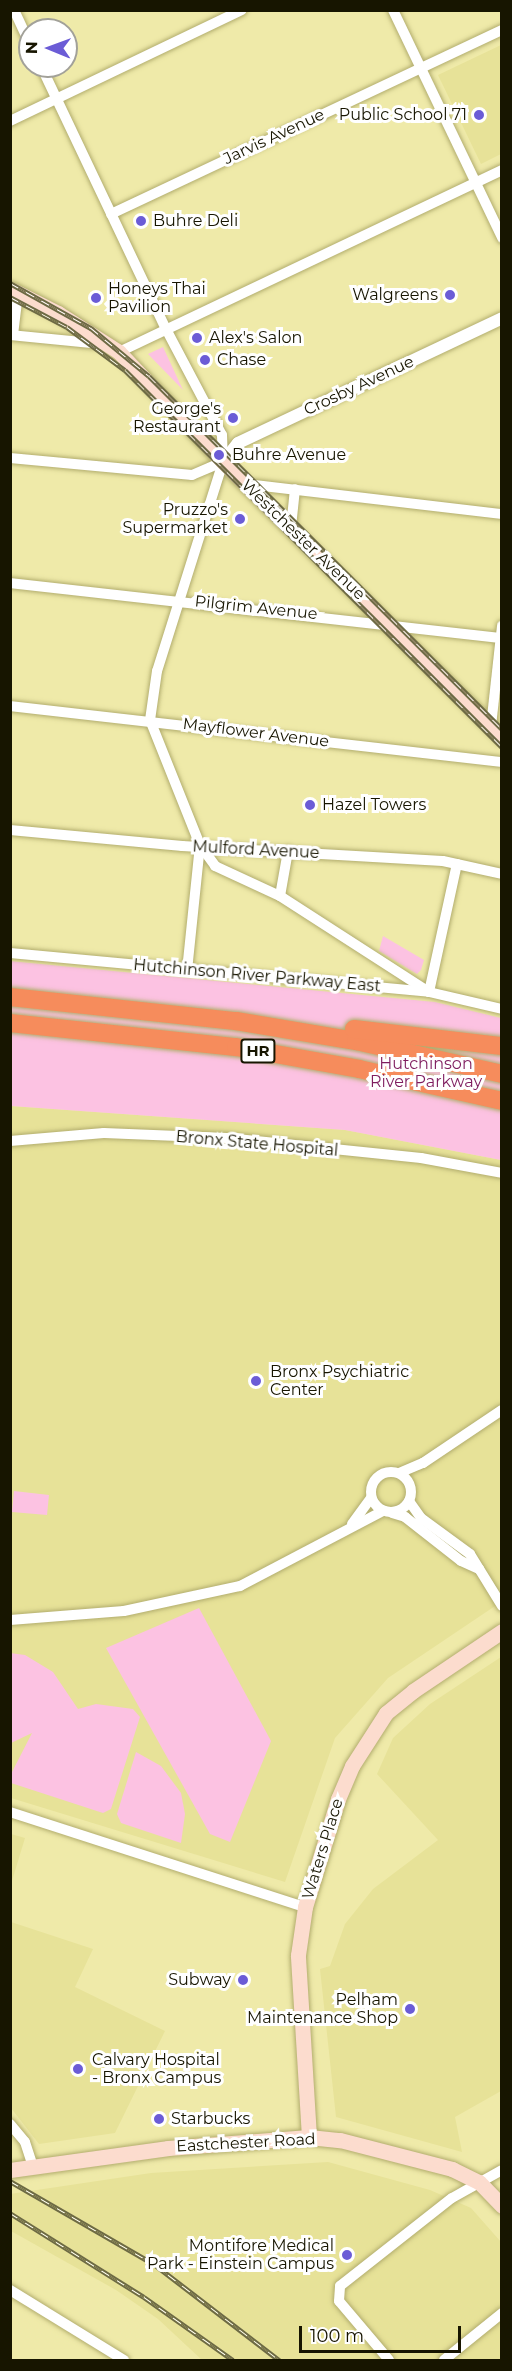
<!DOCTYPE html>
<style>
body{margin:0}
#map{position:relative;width:512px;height:2371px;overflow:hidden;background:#efeaa9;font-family:Montserrat,sans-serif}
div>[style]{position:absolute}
.built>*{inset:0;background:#e7e298}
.green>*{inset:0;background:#fcc2e2}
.roads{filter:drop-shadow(0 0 2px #b2ad6e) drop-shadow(0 0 2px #b2ad6e)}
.minor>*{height:10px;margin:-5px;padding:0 5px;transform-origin:5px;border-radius:5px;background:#fff}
.minor>.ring{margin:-5px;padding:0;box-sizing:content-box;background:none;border:10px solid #fff;border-radius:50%}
.tertiary>*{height:12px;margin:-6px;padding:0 6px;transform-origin:6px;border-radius:6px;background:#fff}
.secondary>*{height:15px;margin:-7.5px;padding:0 7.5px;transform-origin:7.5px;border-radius:7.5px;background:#fcdcce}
.motorway>*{height:18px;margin:-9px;padding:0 9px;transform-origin:9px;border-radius:9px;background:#f68c5c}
.rail>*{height:5px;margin-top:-2.5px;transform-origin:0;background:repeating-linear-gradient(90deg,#fff 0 9px,#6d6a44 0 18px);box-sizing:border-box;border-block:2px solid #6d6a44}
.dots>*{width:16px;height:16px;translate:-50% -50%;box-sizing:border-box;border:3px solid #fff;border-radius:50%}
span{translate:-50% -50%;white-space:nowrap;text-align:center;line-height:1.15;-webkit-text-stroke:6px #fff;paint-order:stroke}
.shield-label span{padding:2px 4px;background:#fff;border:2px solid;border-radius:4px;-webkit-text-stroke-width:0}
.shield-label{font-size:15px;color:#171500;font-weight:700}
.poi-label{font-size:16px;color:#171500}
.right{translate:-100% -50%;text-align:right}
.left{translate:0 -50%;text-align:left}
.street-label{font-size:16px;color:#171500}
.park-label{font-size:16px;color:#7f1d5f}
.frame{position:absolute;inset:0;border:12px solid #171500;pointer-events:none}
.north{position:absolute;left:18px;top:18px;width:60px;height:60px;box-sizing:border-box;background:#fff;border:2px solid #a2a199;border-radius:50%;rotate:271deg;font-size:16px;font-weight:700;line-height:24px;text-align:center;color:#171500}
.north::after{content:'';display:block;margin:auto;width:21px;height:27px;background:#6b5cd6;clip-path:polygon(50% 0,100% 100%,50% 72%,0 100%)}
.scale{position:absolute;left:299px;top:2326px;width:162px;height:27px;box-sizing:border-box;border:3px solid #171500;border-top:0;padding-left:8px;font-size:18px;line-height:21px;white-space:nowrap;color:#171500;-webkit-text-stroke:4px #fff;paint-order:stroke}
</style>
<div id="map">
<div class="built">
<i style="clip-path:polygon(501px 45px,501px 154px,481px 164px,438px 75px)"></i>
<i style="clip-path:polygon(10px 1106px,345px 1130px,501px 1160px,501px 1602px,388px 1678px,335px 1738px,285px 1882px,11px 1798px)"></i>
<i style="clip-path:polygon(501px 1657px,501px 2091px,455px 2117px,462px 2152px,336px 2117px,320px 1969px,330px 1966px,345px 1924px,373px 1889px,438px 1840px,377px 1774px,393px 1738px,430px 1704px)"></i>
<i style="clip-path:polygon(11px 1834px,25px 1838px,11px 1884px,10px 1834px)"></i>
<i style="clip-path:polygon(11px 1922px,93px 1949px,75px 1987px,165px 2031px,115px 2133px,39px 2144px,11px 2108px)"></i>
<i style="clip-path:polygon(328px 2162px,430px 2190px,471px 2208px,501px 2242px,501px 2360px,202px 2360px,158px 2319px,116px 2290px,11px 2231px,10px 2194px,151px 2173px)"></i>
</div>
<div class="green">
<i style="clip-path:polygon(163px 347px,183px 390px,148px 354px)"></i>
<i style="clip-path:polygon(383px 936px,424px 960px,421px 970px,417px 974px,379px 951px)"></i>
<i style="clip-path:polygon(10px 961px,435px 1002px,501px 1018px,501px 1160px,345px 1130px,11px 1106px)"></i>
<i style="clip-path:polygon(14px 1491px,49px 1495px,47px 1515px,12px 1512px)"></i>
<i style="clip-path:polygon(199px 1608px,271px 1741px,230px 1842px,210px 1834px,106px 1648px)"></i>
<i style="clip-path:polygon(10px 1653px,25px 1655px,53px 1672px,78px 1709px,96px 1704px,133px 1709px,140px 1717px,111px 1809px,103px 1813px,11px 1783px,11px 1774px,32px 1733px,11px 1743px)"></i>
<i style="clip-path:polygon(136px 1752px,161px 1766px,181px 1793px,185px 1814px,181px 1843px,121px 1823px,117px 1814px)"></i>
</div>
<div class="roads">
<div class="minor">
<i style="left:14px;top:10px;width:38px;rotate:65deg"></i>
<i style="left:393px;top:10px;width:253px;rotate:64.4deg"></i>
<i style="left:41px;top:66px;width:291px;rotate:64.6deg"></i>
<i style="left:166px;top:329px;width:120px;rotate:62.2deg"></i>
<i style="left:222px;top:435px;width:27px;rotate:88deg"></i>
<i style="left:223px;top:462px;width:219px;rotate:107.5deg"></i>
<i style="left:157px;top:671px;width:49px;rotate:98.1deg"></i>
<i style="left:150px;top:720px;width:135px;rotate:68.2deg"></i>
<i style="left:200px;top:845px;width:126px;rotate:95.9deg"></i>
<i style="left:10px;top:121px;width:257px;rotate:-25.6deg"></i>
<i style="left:111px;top:214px;width:432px;rotate:-25.2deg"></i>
<i style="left:10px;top:335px;width:92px;rotate:5.6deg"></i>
<i style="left:13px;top:335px;width:42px;rotate:-83.2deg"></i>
<i style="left:119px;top:352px;width:424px;rotate:-25.4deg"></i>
<i style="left:10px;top:458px;width:183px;rotate:5.3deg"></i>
<i style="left:192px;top:475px;width:34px;rotate:-23deg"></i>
<i style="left:246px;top:484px;width:258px;rotate:6.7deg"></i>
<i style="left:291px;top:527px;width:38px;rotate:-84deg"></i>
<i style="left:10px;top:583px;width:495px;rotate:6.4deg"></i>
<i style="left:10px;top:706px;width:495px;rotate:6.5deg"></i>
<i style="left:491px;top:726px;width:101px;rotate:-83.7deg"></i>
<i style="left:10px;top:830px;width:173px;rotate:5.3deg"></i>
<i style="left:182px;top:846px;width:261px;rotate:3.3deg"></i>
<i style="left:443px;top:861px;width:60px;rotate:12.4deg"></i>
<i style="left:200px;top:845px;width:26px;rotate:54deg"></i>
<i style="left:215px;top:866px;width:72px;rotate:24.8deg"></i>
<i style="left:280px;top:896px;width:177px;rotate:32.8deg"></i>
<i style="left:280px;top:896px;width:46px;rotate:-79.9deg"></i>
<i style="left:10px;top:953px;width:421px;rotate:5.3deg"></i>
<i style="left:429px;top:992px;width:75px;rotate:13.1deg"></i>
<i style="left:429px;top:992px;width:131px;rotate:-77.7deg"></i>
<i style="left:10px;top:1141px;width:94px;rotate:-4.9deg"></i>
<i style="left:104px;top:1133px;width:123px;rotate:2.3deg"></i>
<i style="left:227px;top:1138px;width:195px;rotate:5.9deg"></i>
<i style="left:421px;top:1158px;width:82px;rotate:10.5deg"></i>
<i class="ring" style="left:371px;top:1472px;width:30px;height:30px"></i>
<i style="left:399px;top:1473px;width:26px;rotate:-23deg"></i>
<i style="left:423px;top:1463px;width:95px;rotate:-33.9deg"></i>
<i style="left:409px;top:1501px;width:21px;rotate:55deg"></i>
<i style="left:421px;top:1518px;width:61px;rotate:36.3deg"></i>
<i style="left:470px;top:1554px;width:61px;rotate:58.4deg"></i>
<i style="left:392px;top:1513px;width:14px;rotate:17deg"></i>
<i style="left:405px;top:1517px;width:71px;rotate:38.2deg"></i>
<i style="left:461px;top:1561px;width:20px;rotate:24deg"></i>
<i style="left:352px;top:1524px;width:32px;rotate:-54deg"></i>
<i style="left:10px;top:1620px;width:114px;rotate:-4.5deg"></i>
<i style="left:124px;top:1611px;width:119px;rotate:-12.2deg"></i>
<i style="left:240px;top:1586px;width:161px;rotate:-27.7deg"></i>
<i style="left:10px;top:1812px;width:310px;rotate:17.9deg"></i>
<i style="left:10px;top:2124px;width:23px;rotate:50deg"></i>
<i style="left:25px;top:2142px;width:25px;rotate:72deg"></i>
<i style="left:10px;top:2290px;width:134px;rotate:31.6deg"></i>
<i style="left:389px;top:2360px;width:77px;rotate:-130.3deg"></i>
<i style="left:339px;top:2301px;width:15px;rotate:-86deg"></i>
<i style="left:340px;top:2286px;width:142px;rotate:-38.2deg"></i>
<i style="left:452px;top:2198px;width:57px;rotate:-29.2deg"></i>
<i style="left:444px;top:2360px;width:75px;rotate:-39deg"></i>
</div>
<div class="tertiary">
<i style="left:223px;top:462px;width:24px;rotate:-52deg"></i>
<i style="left:238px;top:443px;width:292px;rotate:-25.3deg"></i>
</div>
<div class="secondary">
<i style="left:10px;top:289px;width:54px;rotate:26.6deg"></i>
<i style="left:58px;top:313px;width:72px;rotate:32.6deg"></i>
<i style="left:119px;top:352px;width:151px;rotate:46.6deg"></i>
<i style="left:223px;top:462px;width:392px;rotate:44.6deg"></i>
<i style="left:309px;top:2137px;width:182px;rotate:-93.5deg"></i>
<i style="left:298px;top:1955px;width:49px;rotate:-81.7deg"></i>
<i style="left:305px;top:1907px;width:113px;rotate:-73deg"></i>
<i style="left:338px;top:1799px;width:36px;rotate:-67deg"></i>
<i style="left:352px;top:1766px;width:63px;rotate:-57.3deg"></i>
<i style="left:386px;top:1713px;width:35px;rotate:-39deg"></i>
<i style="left:413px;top:1691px;width:107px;rotate:-34deg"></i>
<i style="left:10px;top:2170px;width:160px;rotate:-7.9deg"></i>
<i style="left:168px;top:2148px;width:141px;rotate:-4.5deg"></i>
<i style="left:309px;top:2137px;width:31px;rotate:6deg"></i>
<i style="left:340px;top:2140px;width:116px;rotate:14.5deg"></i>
<i style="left:452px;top:2169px;width:30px;rotate:26deg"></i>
<i style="left:479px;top:2182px;width:33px;rotate:46deg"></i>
</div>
<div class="motorway">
<i style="left:10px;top:997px;width:227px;rotate:6.1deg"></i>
<i style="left:236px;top:1021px;width:122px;rotate:9.5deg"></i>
<i style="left:356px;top:1041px;width:150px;rotate:12.7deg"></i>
<i style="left:10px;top:1023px;width:227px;rotate:6.1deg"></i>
<i style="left:236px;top:1047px;width:125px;rotate:10.1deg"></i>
<i style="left:359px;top:1069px;width:147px;rotate:12.6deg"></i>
<i style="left:354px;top:1029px;width:149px;rotate:6.6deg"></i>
</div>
</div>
<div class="rail">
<i style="left:10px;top:283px;width:93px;rotate:29.1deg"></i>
<i style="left:91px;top:328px;width:75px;rotate:39.6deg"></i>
<i style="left:149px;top:376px;width:499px;rotate:45deg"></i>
<i style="left:10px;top:297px;width:64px;rotate:27.8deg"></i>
<i style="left:67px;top:327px;width:72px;rotate:36.6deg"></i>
<i style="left:125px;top:370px;width:533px;rotate:45deg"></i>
<i style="left:10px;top:2181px;width:166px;rotate:30deg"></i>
<i style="left:154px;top:2264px;width:158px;rotate:37.5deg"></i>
<i style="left:10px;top:2213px;width:158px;rotate:32.1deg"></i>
<i style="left:144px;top:2297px;width:109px;rotate:35.3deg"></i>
</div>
<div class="dots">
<i style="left:479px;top:115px;background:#6b5cd6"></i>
<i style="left:141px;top:221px;background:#6b5cd6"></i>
<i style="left:450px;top:295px;background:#6b5cd6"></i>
<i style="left:96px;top:298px;background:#6b5cd6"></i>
<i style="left:197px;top:338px;background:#6b5cd6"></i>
<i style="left:205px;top:360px;background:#6b5cd6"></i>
<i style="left:233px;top:418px;background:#6b5cd6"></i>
<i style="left:219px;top:455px;background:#6b5cd6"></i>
<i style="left:240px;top:519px;background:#6b5cd6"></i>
<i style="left:310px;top:805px;background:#6b5cd6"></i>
<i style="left:256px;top:1381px;background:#6b5cd6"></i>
<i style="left:243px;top:1980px;background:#6b5cd6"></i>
<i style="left:410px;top:2009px;background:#6b5cd6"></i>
<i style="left:78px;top:2069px;background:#6b5cd6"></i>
<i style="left:159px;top:2119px;background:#6b5cd6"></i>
<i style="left:347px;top:2255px;background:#6b5cd6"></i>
</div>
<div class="shield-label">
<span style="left:258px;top:1051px">HR</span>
</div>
<div class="poi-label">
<span class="right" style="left:467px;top:115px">Public School 71</span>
<span class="left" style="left:153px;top:221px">Buhre Deli</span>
<span class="left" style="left:108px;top:298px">Honeys Thai<br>Pavilion</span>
<span class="right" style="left:438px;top:295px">Walgreens</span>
<span class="left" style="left:209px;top:338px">Alex's Salon</span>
<span class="left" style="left:217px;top:360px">Chase</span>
<span class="right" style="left:221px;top:418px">George's<br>Restaurant</span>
<span class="left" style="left:232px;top:455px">Buhre Avenue</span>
<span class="right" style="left:228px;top:519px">Pruzzo's<br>Supermarket</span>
<span class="left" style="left:322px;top:805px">Hazel Towers</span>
<span class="left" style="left:270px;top:1381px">Bronx Psychiatric<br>Center</span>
<span class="right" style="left:231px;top:1980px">Subway</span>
<span class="right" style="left:398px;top:2009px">Pelham<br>Maintenance Shop</span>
<span class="left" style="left:92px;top:2069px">Calvary Hospital<br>- Bronx Campus</span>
<span class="left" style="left:171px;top:2119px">Starbucks</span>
<span class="right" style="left:334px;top:2255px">Montifore Medical<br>Park - Einstein Campus</span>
</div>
<div class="street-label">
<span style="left:274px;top:137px;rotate:-25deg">Jarvis Avenue</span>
<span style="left:359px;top:386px;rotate:-25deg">Crosby Avenue</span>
<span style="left:303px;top:540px;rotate:44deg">Westchester Avenue</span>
<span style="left:256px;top:608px;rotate:6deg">Pilgrim Avenue</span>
<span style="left:256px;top:733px;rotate:7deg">Mayflower Avenue</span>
<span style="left:256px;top:850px;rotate:3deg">Mulford Avenue</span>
<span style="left:257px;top:976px;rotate:5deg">Hutchinson River Parkway East</span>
<span style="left:257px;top:1144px;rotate:5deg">Bronx State Hospital</span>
<span style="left:323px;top:1849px;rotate:-73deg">Waters Place</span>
<span style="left:246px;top:2143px;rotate:-3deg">Eastchester Road</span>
</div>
<div class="park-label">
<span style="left:426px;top:1073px">Hutchinson<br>River Parkway</span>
</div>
<div class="frame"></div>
<div class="north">N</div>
<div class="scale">100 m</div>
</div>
